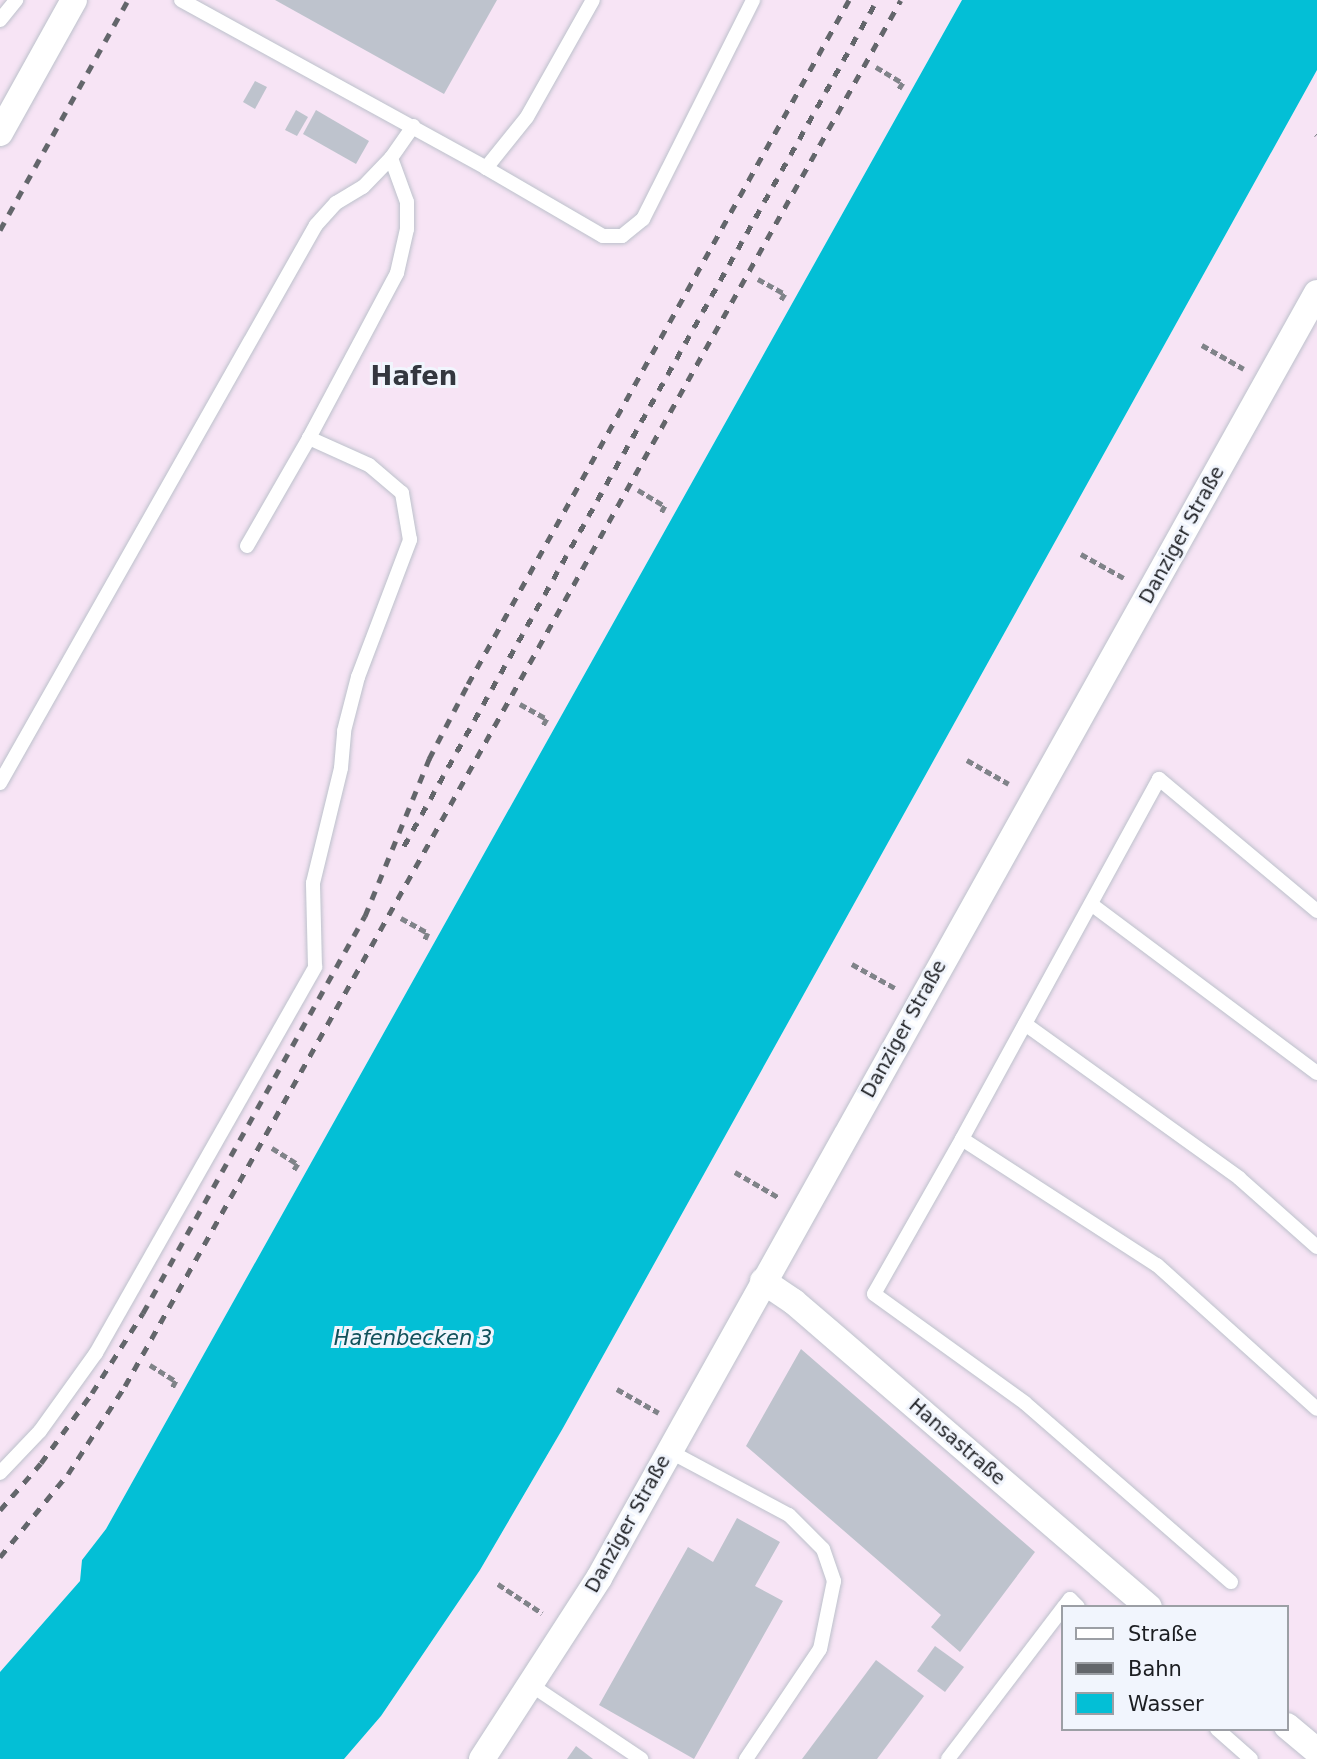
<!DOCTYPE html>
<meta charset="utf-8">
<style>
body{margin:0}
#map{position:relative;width:1317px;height:1759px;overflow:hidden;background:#f1f5fd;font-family:"DejaVu Sans",sans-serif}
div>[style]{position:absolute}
.industrial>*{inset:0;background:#f7e4f5}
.water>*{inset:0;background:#03bfd6}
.building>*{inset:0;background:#bec3cd}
.path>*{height:4.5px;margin-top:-2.25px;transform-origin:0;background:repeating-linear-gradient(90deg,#808389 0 7px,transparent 0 10.5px)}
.roads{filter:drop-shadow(0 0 2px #bcc1cb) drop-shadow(0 0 2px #bcc1cb)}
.lane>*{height:14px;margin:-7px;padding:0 7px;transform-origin:7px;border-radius:7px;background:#fff}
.street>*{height:26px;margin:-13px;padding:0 13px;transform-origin:13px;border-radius:13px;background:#fff}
.rail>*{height:5px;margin-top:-2.5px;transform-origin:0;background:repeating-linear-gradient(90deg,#63666b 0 9px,transparent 0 18px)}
span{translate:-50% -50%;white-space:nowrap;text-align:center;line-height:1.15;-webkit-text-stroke:6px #f1f5fd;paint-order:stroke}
.street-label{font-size:19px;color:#1c1e22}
.water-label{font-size:21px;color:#11515b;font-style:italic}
.district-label{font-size:26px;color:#33373f;font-weight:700}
.legend{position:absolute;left:1061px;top:1605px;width:228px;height:126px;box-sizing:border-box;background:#f1f5fd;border:2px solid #9c9fa5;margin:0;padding:9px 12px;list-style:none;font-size:21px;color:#1c1e22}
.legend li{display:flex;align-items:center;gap:14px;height:35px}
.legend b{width:35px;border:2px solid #9c9fa5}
</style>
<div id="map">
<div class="industrial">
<i style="clip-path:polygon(0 0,962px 0,106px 1529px,82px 1560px,80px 1581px,0 1672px)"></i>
<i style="clip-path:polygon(evenodd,1317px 70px,1317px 1759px,344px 1759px,381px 1716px,480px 1570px,563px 1428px,1317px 70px,1063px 1607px,1287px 1607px,1287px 1729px,1063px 1729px,1063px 1607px)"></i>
</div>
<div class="water">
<i style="clip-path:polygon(962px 0,1317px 0,1317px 70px,563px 1428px,480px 1570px,381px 1716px,344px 1759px,0 1759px,0 1672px,80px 1581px,82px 1560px,106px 1529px)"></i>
</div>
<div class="building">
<i style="clip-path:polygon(275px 0,497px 0,444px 94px)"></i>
<i style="clip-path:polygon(255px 81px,267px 87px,255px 109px,243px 102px)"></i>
<i style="clip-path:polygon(296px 110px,308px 117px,297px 136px,285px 130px)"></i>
<i style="clip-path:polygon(316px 110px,369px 141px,356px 164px,303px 134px)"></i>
<i style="clip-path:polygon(801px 1349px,1035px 1552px,960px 1652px,931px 1627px,941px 1615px,746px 1446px)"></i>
<i style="clip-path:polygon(737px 1518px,780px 1542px,755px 1586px,783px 1601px,694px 1759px,599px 1705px,688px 1547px,713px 1562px)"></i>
<i style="clip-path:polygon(935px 1646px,964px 1667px,945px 1692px,917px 1671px)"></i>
<i style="clip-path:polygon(876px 1660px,924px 1696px,877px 1759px,802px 1759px)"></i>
<i style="clip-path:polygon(576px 1746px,593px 1759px,567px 1759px)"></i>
</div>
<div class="path">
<i style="left:876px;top:67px;width:31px;rotate:31deg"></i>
<i style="left:903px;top:83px;width:9px;rotate:122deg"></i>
<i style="left:1316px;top:134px;width:1px;rotate:45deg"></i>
<i style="left:758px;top:279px;width:31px;rotate:29deg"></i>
<i style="left:785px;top:294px;width:9px;rotate:122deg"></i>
<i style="left:1202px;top:345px;width:48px;rotate:29.7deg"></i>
<i style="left:638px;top:490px;width:31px;rotate:31deg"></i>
<i style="left:665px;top:506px;width:9px;rotate:117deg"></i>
<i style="left:1081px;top:554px;width:49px;rotate:29.2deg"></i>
<i style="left:520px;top:704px;width:31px;rotate:29deg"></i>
<i style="left:547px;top:719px;width:10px;rotate:119deg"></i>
<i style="left:967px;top:760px;width:48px;rotate:29.7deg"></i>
<i style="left:401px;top:918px;width:31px;rotate:29deg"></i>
<i style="left:428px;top:933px;width:10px;rotate:114deg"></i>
<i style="left:852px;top:964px;width:49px;rotate:29.2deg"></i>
<i style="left:272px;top:1148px;width:31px;rotate:32deg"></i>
<i style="left:298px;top:1164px;width:9px;rotate:122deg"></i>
<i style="left:735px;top:1172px;width:50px;rotate:30.2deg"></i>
<i style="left:150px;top:1365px;width:31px;rotate:32deg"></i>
<i style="left:176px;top:1381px;width:9px;rotate:117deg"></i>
<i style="left:617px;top:1389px;width:48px;rotate:29.7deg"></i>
<i style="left:498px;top:1584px;width:53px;rotate:33.4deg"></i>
</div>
<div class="roads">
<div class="lane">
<i style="left:181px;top:0;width:348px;rotate:28.8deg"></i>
<i style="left:486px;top:168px;width:65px;rotate:-51.2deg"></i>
<i style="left:527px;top:117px;width:134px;rotate:-60.6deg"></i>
<i style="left:0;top:20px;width:26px;rotate:-51deg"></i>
<i style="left:486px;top:168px;width:135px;rotate:30.2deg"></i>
<i style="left:603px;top:236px;width:19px"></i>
<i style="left:622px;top:236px;width:27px;rotate:-39deg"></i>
<i style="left:643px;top:219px;width:245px;rotate:-63.3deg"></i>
<i style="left:247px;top:546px;width:125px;rotate:-60.1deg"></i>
<i style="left:0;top:783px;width:641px;rotate:-60.48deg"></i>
<i style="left:316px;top:225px;width:30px;rotate:-48deg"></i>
<i style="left:336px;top:203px;width:31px;rotate:-31deg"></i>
<i style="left:363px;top:187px;width:40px;rotate:-46deg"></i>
<i style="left:391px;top:158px;width:39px;rotate:-55deg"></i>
<i style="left:1091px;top:904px;width:282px;rotate:36.8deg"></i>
<i style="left:1317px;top:911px;width:206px;rotate:-140.1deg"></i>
<i style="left:1159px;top:779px;width:410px;rotate:118.7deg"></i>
<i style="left:962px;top:1139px;width:232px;rotate:32.9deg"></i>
<i style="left:1157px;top:1265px;width:215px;rotate:42deg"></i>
<i style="left:1025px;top:1024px;width:264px;rotate:35.7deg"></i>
<i style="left:1239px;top:1178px;width:104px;rotate:41.5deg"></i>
<i style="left:962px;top:1139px;width:178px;rotate:119.6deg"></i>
<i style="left:874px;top:1294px;width:186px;rotate:35.8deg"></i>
<i style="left:1025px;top:1403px;width:273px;rotate:41deg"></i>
<i style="left:669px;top:1451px;width:136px;rotate:28.1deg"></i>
<i style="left:789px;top:1515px;width:48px;rotate:45deg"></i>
<i style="left:823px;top:1549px;width:34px;rotate:71deg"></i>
<i style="left:834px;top:1581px;width:69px;rotate:101.6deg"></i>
<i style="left:820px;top:1649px;width:133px;rotate:123.9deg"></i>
<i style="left:0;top:1473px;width:58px;rotate:-46.4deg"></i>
<i style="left:40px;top:1431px;width:96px;rotate:-54.3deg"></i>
<i style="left:96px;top:1353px;width:444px;rotate:-60.4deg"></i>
<i style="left:315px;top:967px;width:84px;rotate:-91.4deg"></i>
<i style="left:313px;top:883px;width:118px;rotate:-76.3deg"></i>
<i style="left:341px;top:768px;width:37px;rotate:-85deg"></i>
<i style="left:344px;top:731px;width:56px;rotate:-75.5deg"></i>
<i style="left:358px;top:677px;width:147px;rotate:-69.2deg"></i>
<i style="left:410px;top:540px;width:48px;rotate:-99.7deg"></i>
<i style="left:402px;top:493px;width:43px;rotate:-139.7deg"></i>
<i style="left:369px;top:465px;width:66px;rotate:-155.8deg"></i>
<i style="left:309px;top:438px;width:187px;rotate:-61.9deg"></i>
<i style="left:397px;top:273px;width:45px;rotate:-77.2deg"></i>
<i style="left:407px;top:229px;width:27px;rotate:-90deg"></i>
<i style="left:407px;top:202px;width:47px;rotate:-110deg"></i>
<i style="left:1064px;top:1607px;width:10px;rotate:-53deg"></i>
<i style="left:1070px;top:1599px;width:11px;rotate:45deg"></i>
<i style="left:531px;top:1685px;width:133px;rotate:33.9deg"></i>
<i style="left:1217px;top:1729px;width:45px;rotate:41.4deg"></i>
<i style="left:948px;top:1759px;width:190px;rotate:-52.7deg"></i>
</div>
<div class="street">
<i style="left:0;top:133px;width:152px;rotate:-60.9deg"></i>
<i style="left:763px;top:1281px;width:37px;rotate:34deg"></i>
<i style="left:794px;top:1302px;width:468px;rotate:40.7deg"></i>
<i style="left:1287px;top:1726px;width:39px;rotate:40deg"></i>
<i style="left:482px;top:1759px;width:216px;rotate:-57.1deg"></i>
<i style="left:599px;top:1578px;width:1472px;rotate:-60.81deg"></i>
</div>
</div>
<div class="rail">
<i style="left:0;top:230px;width:263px;rotate:-60.9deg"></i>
<i style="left:404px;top:846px;width:969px;rotate:-60.79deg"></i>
<i style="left:0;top:1510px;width:62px;rotate:-48.9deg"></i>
<i style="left:41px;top:1463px;width:87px;rotate:-53.9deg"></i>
<i style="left:92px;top:1393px;width:95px;rotate:-57.5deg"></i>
<i style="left:143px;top:1313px;width:455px;rotate:-60.8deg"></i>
<i style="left:365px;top:916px;width:170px;rotate:-67.8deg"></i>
<i style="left:429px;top:759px;width:85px;rotate:-62.5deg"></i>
<i style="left:468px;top:684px;width:783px;rotate:-60.88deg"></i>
<i style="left:0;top:1557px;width:107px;rotate:-50.7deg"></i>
<i style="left:68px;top:1474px;width:105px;rotate:-57.1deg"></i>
<i style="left:125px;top:1386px;width:1588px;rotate:-60.76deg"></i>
</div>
<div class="street-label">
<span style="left:1182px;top:535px;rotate:-61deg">Danziger Straße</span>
<span style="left:904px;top:1029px;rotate:-61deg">Danziger Straße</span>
<span style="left:957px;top:1442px;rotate:41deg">Hansastraße</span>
<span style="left:628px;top:1524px;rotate:-61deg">Danziger Straße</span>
</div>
<div class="water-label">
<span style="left:413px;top:1338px">Hafenbecken 3</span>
</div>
<div class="district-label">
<span style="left:414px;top:377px">Hafen</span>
</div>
<ul class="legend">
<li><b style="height:9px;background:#fff"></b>Straße</li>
<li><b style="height:9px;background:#63666b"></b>Bahn</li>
<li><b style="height:19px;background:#03bfd6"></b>Wasser</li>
</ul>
</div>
